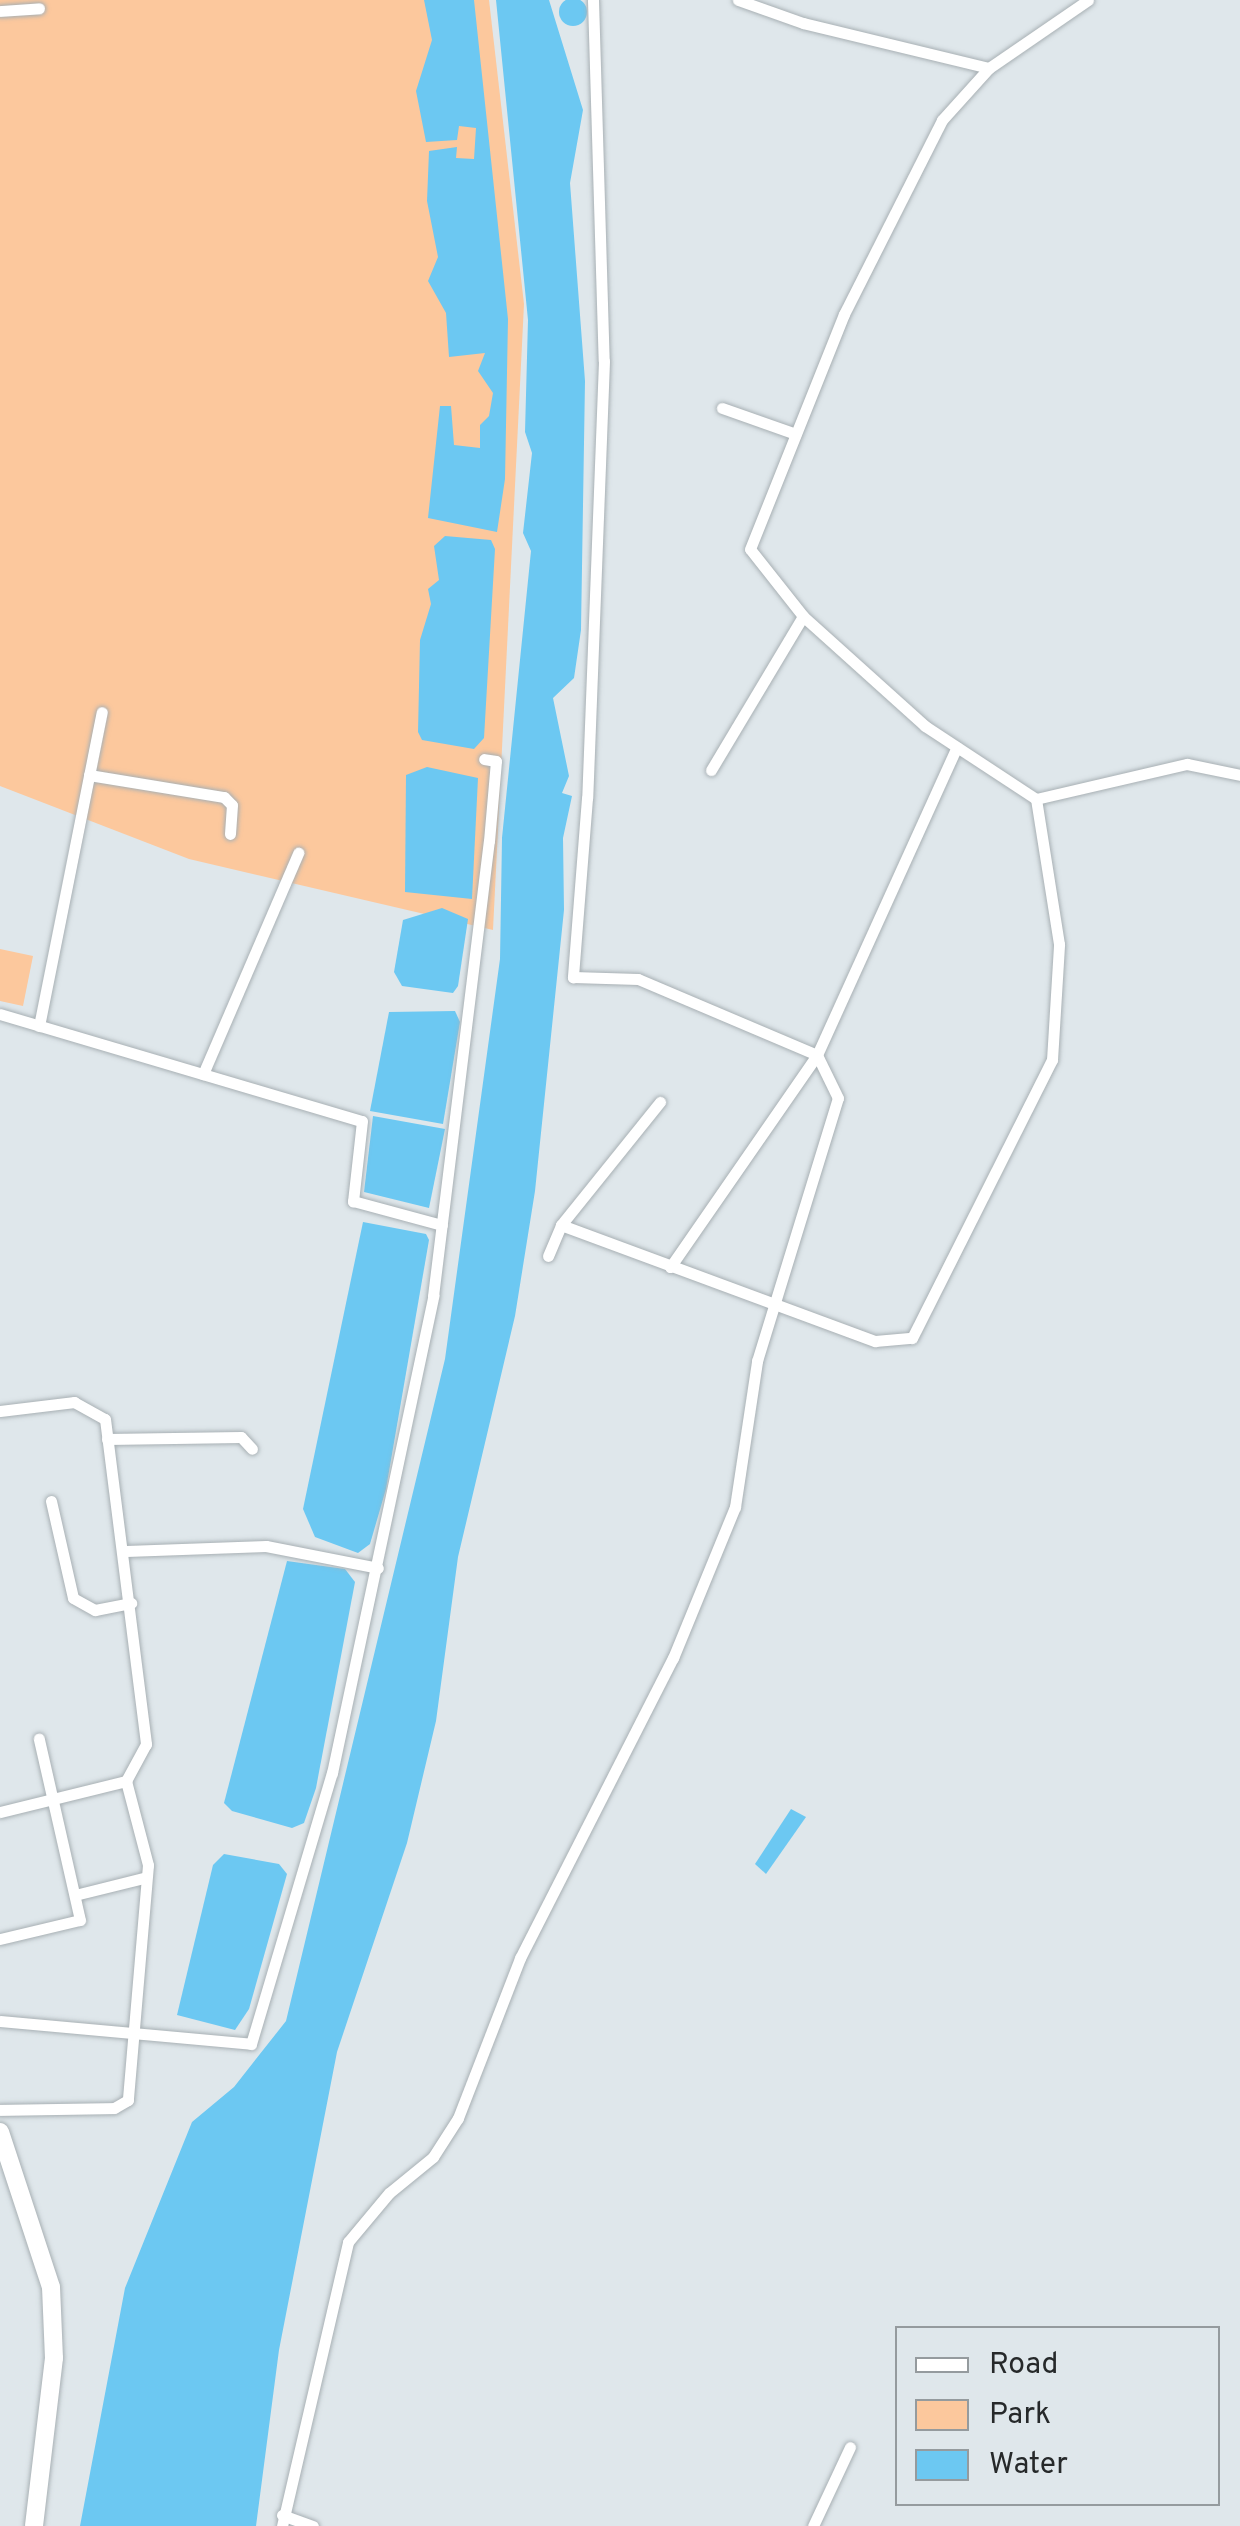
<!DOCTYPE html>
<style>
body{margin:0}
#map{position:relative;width:1240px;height:2526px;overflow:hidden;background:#dfe7eb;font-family:Overpass,sans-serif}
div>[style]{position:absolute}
.green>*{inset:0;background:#fcc89d}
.water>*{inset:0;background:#6cc8f2}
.round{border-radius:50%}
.roads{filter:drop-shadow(0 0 2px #a8b0b4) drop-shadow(0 0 2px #a8b0b4)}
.minor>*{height:11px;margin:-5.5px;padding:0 5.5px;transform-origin:5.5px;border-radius:5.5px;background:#fff}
.highway>*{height:18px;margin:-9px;padding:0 9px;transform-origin:9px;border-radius:9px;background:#fff}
span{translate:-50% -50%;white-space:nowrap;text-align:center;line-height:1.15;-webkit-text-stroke:8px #dfe7eb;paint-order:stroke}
.legend{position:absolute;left:895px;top:2326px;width:325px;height:180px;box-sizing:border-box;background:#dfe7eb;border:2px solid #959b9e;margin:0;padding:12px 18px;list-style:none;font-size:30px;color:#26292a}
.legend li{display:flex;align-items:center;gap:20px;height:50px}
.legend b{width:50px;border:2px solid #959b9e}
</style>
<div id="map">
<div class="green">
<i style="clip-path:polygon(0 0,489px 0,524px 304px,493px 930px,189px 859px,0 786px)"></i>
<i style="clip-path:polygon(0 949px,33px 956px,23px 1006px,0 1001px)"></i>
</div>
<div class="water">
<i class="round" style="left:559px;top:-2px;width:28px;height:28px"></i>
<i style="clip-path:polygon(424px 0,474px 0,508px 319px,505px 479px,497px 532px,428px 518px,440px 406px,451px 406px,454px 445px,480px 448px,480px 425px,489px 416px,493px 393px,478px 371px,485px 353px,449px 357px,446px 313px,428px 281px,438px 257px,427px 201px,429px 151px,457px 147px,456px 158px,474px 159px,476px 128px,459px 126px,457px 140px,426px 142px,416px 91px,432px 40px)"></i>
<i style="clip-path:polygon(496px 0,549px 0,583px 110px,570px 183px,585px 381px,581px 630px,574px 678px,553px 698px,569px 776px,562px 793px,572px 796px,563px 838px,564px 910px,535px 1191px,515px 1316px,458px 1557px,436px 1721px,407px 1843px,337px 2052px,279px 2350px,256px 2526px,80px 2526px,125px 2288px,192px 2122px,234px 2087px,286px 2021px,445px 1359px,500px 959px,502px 838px,531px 551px,523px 533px,532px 453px,525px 432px,528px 320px)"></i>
<i style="clip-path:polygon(445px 536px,491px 540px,495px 549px,484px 738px,474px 749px,422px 740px,418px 732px,420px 640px,431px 604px,428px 589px,439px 580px,434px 546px)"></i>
<i style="clip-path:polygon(427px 767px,478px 778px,472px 899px,405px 892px,406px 775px)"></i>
<i style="clip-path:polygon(442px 908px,468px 919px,458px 986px,453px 993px,402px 986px,394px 972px,403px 920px)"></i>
<i style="clip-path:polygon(455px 1011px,460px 1022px,443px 1124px,370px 1111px,389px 1012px)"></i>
<i style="clip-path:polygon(373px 1116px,445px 1129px,429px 1208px,364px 1192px)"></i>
<i style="clip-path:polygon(363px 1222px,426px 1234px,429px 1240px,386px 1489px,370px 1544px,358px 1553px,315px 1537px,303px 1509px)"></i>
<i style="clip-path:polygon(287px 1561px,345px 1569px,355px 1582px,316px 1788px,304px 1823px,292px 1828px,232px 1811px,224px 1803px)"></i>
<i style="clip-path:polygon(791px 1809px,806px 1817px,766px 1874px,755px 1864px)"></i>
<i style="clip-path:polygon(224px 1854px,279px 1864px,287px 1874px,249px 2009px,235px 2030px,177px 2015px,213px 1865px)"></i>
</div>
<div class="roads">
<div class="minor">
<i style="left:593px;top:0;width:361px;rotate:88.3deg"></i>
<i style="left:604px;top:361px;width:437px;rotate:92.2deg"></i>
<i style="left:587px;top:798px;width:180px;rotate:94.5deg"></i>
<i style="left:573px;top:977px;width:65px;rotate:1.8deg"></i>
<i style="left:638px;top:979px;width:194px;rotate:23deg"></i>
<i style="left:817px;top:1055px;width:258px;rotate:124.7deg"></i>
<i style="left:0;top:11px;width:39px;rotate:-4deg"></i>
<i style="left:989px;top:68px;width:120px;rotate:-34.5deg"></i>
<i style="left:722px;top:408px;width:78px;rotate:19.4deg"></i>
<i style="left:711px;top:770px;width:179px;rotate:-59.1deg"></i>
<i style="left:89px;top:775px;width:137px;rotate:9.3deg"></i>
<i style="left:224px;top:797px;width:11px;rotate:45deg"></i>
<i style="left:232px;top:805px;width:29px;rotate:94deg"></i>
<i style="left:1036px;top:799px;width:155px;rotate:-13.1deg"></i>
<i style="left:1187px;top:764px;width:54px;rotate:11.7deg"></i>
<i style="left:0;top:1014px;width:377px;rotate:16.5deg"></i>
<i style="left:362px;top:1121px;width:81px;rotate:96.4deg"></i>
<i style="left:353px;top:1201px;width:92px;rotate:15.1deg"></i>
<i style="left:39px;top:1026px;width:320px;rotate:-78.7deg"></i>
<i style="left:203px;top:1074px;width:241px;rotate:-66.7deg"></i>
<i style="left:561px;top:1225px;width:335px;rotate:20.3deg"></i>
<i style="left:875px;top:1341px;width:37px;rotate:-5deg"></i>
<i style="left:912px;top:1338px;width:311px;rotate:-63.3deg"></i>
<i style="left:1052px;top:1060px;width:116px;rotate:-86.5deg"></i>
<i style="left:1059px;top:944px;width:147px;rotate:-99deg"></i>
<i style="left:1036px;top:799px;width:133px;rotate:-146.7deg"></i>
<i style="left:925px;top:726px;width:164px;rotate:-138deg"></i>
<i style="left:803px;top:616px;width:85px;rotate:-128.3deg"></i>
<i style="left:750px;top:549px;width:253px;rotate:-68.2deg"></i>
<i style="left:844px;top:314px;width:217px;rotate:-63.2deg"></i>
<i style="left:942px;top:120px;width:70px;rotate:-47.9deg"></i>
<i style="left:989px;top:68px;width:191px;rotate:-166.4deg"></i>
<i style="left:803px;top:23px;width:69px;rotate:-160.5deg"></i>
<i style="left:548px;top:1256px;width:34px;rotate:-67deg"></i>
<i style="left:561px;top:1225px;width:158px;rotate:-51.2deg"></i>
<i style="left:0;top:1411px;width:75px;rotate:-6.9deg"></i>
<i style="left:74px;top:1402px;width:35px;rotate:29deg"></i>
<i style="left:105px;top:1419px;width:328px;rotate:82.8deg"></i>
<i style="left:146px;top:1744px;width:42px;rotate:118.4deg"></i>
<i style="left:126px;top:1781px;width:87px;rotate:75.3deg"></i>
<i style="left:148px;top:1865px;width:236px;rotate:94.9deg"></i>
<i style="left:128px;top:2100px;width:16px;rotate:150deg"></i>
<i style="left:114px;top:2108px;width:114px;rotate:179deg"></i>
<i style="left:107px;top:1439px;width:134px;rotate:-0.9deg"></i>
<i style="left:241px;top:1437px;width:16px;rotate:47deg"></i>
<i style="left:51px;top:1501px;width:99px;rotate:77.2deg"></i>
<i style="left:73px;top:1598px;width:25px;rotate:29deg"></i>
<i style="left:95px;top:1610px;width:37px;rotate:-11deg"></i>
<i style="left:126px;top:1551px;width:140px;rotate:-2deg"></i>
<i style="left:266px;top:1546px;width:114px;rotate:11.1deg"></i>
<i style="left:0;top:1812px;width:130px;rotate:-13.8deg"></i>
<i style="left:75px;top:1895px;width:70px;rotate:-14deg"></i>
<i style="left:0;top:1939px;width:82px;rotate:-13.4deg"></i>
<i style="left:80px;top:1920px;width:186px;rotate:-102.8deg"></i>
<i style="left:0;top:2021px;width:252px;rotate:5.2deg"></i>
<i style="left:251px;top:2044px;width:283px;rotate:-73.4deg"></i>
<i style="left:332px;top:1773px;width:488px;rotate:-78deg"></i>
<i style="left:433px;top:1296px;width:458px;rotate:-83deg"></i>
<i style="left:489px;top:841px;width:80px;rotate:-85deg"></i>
<i style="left:496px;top:761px;width:12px;rotate:-171deg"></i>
<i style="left:282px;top:2515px;width:33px;rotate:20deg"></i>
<i style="left:282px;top:2526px;width:292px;rotate:-76.9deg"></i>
<i style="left:348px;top:2242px;width:64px;rotate:-50.1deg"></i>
<i style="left:389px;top:2193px;width:57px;rotate:-39.3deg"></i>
<i style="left:433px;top:2157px;width:46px;rotate:-57.3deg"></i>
<i style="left:458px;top:2118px;width:172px;rotate:-68.8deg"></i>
<i style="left:520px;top:1958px;width:337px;rotate:-63deg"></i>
<i style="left:673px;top:1658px;width:163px;rotate:-67.7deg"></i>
<i style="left:735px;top:1507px;width:148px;rotate:-81.4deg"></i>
<i style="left:757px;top:1361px;width:275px;rotate:-72.9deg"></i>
<i style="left:838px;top:1098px;width:48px;rotate:-116deg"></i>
<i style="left:817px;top:1055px;width:338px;rotate:-65.6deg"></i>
<i style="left:813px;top:2526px;width:87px;rotate:-64.9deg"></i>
</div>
<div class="highway">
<i style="left:0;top:2132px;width:163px;rotate:71.8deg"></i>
<i style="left:51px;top:2287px;width:71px;rotate:87.6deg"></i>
<i style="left:54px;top:2358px;width:169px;rotate:96.8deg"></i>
</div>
</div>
<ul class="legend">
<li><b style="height:12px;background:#fff"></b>Road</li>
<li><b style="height:28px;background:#fcc89d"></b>Park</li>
<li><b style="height:28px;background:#6cc8f2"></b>Water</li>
</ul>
</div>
